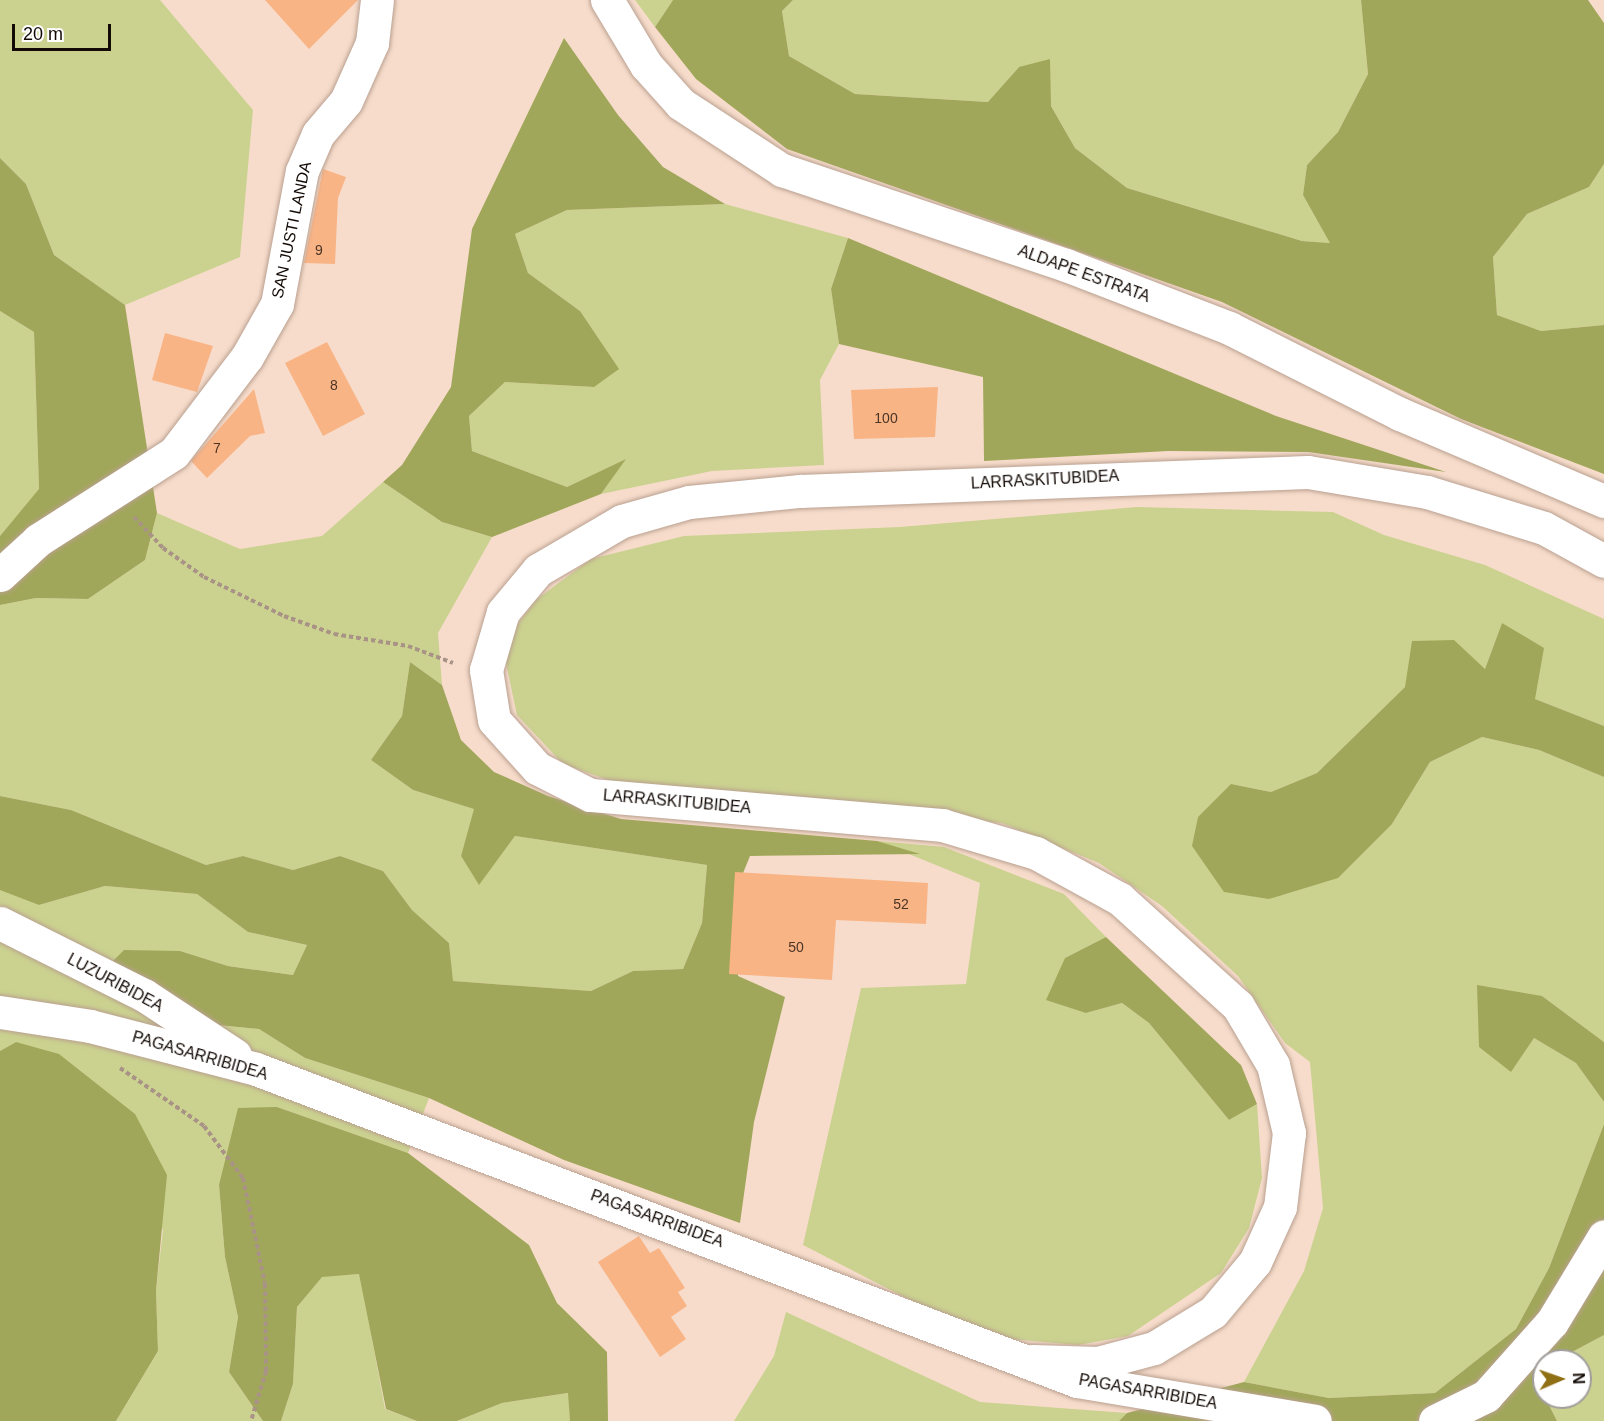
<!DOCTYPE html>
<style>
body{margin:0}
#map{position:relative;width:1604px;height:1421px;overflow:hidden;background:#f7dccb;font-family:Helvetica,sans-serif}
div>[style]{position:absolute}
.green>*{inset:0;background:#cbd28f}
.forest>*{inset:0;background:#a1a75a}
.building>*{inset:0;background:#f9b486}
.path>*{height:4px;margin-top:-2px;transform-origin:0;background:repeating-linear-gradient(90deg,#a89386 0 4.5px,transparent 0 7.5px)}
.roads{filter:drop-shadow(0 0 2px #b9a090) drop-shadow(0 0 2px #b9a090)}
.minor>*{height:33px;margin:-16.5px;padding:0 16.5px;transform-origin:16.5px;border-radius:16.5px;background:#fff}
span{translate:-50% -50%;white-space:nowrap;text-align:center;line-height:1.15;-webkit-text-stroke:5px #fff;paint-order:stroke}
.number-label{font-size:14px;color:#4c3425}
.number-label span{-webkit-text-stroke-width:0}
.street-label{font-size:16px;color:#130a05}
.north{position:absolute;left:1532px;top:1349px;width:60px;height:60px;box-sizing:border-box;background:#fff;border:2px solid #a19d9b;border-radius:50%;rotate:88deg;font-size:16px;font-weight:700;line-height:24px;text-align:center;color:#130a05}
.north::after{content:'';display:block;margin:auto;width:21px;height:27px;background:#907015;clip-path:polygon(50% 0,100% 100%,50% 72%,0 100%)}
.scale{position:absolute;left:12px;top:24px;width:99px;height:27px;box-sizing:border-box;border:3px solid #130a05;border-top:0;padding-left:8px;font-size:18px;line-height:21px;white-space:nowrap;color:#130a05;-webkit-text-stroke:4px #fff;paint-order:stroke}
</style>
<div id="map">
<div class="green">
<i style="clip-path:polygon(0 0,160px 0,253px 110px,240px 257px,125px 305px,54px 255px,26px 184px,0 158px)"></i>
<i style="clip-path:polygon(635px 0,673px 0,655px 27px)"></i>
<i style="clip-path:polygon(793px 0,1361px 0,1368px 74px,1338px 132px,1307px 165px,1303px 195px,1331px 243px,1302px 241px,1127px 188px,1075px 148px,1051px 106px,1019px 67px,989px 102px,855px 94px,789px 56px,782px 11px)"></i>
<i style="clip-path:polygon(1604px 164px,1604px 325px,1541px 331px,1497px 315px,1493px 257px,1527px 214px,1589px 187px)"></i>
<i style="clip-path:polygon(725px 204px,848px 238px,831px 289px,839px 344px,820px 380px,824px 465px,712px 471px,601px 494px,625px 460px,567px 487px,472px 451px,469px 416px,505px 382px,594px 387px,580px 311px,528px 273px,515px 234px,567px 210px)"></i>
<i style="clip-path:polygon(0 311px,34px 332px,39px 490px,0 536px)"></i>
<i style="clip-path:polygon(383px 482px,442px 522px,492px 537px,438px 633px,442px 685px,410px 662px,402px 716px,371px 760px,413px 790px,475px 809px,461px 856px,479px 884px,515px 836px,707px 865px,702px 923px,683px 969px,633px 971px,591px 991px,452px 981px,449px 943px,412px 910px,383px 871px,340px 856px,293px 870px,243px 856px,206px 865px,71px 810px,0 796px,0 605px,36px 598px,88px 599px,145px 560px,157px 513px,240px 549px,322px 536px)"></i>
<i style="clip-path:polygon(1137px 507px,1333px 512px,1384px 535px,1485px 565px,1604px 619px,1604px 726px,1535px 699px,1502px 623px,1485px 669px,1405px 687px,1317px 773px,1271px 792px,1231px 784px,1392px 824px,1430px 762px,1482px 737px,1539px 750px,1604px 777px,1604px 1042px,1542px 996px,1534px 1038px,1576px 1063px,1604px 1102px,1604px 1124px,1549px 1268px,1516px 1329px,1435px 1393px,1329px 1398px,1244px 1382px,1304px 1271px,1323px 1208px,1310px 1062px,1285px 1043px,1238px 976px,1162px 906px,1099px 863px,1002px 823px,637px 790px,563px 764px,517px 715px,502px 644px,537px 599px,591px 559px,684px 536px,900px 527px)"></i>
<i style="clip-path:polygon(877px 841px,944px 847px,1064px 894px,1106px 937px,1065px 958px,1086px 1013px,1122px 1003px,1149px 1023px,1229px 1120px,1257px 1104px,1262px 1178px,1249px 1228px,1221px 1273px,1128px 1336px,1078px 1345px,1010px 1339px,947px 1319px,803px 1245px,861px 988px,966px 984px,980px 883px)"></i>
<i style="clip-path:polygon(105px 886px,197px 894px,248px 932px,307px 945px,293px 975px,228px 966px,180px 951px,207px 1024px,259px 1029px,305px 1058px,429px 1098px,408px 1153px,277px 1107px,219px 1185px,225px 1257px,238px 1317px,229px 1372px,263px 1421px,116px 1421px,158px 1351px,156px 1291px,163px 1230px,16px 1042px,0 1051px,0 888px,39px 905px)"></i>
<i style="clip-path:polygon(360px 1274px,385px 1409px,417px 1421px,281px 1421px,293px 1384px,297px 1307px,322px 1276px)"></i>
<i style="clip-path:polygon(786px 1312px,980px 1402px,1127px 1413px,1119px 1421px,734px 1421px,774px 1356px)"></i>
<i style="clip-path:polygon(1604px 1335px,1604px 1421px,1557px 1421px,1545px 1397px,1580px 1397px,1580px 1361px,1555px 1361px)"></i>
<i style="clip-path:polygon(569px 1393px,570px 1421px,457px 1421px,502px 1403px)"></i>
</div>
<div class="forest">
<i style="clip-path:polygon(673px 0,793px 0,782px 11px,789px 56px,855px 94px,988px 102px,1019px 67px,1050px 59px,1051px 106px,1075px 148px,1127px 188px,1302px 241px,1330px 243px,1303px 195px,1307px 165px,1338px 132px,1368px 74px,1361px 0,1588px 0,1604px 23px,1604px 164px,1589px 187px,1527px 214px,1493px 257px,1497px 315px,1541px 331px,1604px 325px,1604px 474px,1461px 419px,1222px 302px,787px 149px,696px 79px,655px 27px)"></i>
<i style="clip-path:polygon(564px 38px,618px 115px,663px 167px,725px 204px,567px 210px,515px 234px,528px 273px,580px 311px,619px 369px,594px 387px,505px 382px,469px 416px,472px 451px,567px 487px,626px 459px,601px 494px,492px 537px,442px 522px,383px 482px,402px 465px,451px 387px,472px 229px)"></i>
<i style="clip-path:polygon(0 158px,26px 184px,54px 255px,125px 305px,157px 513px,145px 560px,88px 599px,36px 598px,0 605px,0 536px,39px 489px,34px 332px,0 311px)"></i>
<i style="clip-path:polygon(848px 238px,1276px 416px,1446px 472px,1308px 452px,1168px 451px,984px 461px,983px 377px,839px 344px,831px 289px)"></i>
<i style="clip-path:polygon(1502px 623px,1544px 648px,1535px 699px,1604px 726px,1604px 777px,1539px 750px,1482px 737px,1430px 762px,1392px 824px,1338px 878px,1269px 899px,1224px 892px,1192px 846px,1198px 817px,1231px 784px,1271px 792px,1317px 773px,1405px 687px,1412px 641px,1454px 640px,1485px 669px)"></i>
<i style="clip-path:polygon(410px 662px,442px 685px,461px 740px,494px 772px,548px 796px,621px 819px,877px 841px,920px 854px,750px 856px,735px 893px,738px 976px,785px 997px,754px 1122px,740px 1223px,564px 1160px,429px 1098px,305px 1058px,259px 1029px,207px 1024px,111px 963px,124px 950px,180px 951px,228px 966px,293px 975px,307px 945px,248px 932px,197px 894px,105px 886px,39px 905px,0 890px,0 796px,71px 810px,206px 865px,243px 856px,293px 870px,340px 856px,383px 871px,412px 910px,449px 943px,453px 981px,591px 991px,633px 971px,683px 969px,702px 923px,707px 865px,515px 836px,479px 885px,461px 856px,474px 809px,413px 790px,371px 760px,402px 716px)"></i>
<i style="clip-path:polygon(1106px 937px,1241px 1065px,1257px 1104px,1229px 1120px,1149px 1023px,1122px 1003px,1086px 1013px,1046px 1000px,1065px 958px)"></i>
<i style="clip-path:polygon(1477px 985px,1542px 996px,1604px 1042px,1604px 1102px,1576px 1063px,1534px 1038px,1511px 1072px,1479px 1047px)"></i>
<i style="clip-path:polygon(16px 1042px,59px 1054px,135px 1114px,167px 1175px,156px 1291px,158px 1351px,116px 1421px,0 1421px,0 1051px)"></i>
<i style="clip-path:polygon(277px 1107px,408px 1153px,529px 1245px,557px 1303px,607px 1352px,608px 1421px,570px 1421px,568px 1393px,502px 1403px,457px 1421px,417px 1421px,386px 1409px,359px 1274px,322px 1277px,297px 1307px,293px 1384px,281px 1421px,263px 1421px,229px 1372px,238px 1317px,225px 1257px,219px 1185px,238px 1108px)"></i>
<i style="clip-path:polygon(1604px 1124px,1604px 1335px,1555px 1361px,1544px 1361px,1540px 1387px,1557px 1421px,1119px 1421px,1127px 1413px,1244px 1382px,1329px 1398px,1435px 1393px,1516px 1329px,1549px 1268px)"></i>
</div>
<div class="building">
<i style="clip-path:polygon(265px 0,358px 0,309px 49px)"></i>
<i style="clip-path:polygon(323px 169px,346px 177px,338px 198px,335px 264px,304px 263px)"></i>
<i style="clip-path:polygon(165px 333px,213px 346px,197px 392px,152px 380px)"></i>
<i style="clip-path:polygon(327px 342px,365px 414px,323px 436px,285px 363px)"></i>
<i style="clip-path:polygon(938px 387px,935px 437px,854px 439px,851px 390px)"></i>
<i style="clip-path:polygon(254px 389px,265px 433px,250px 436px,207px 478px,191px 461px)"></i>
<i style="clip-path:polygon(735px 872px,928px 883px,926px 924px,836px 920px,832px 980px,729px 974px)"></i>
<i style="clip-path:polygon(639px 1236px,650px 1253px,659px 1248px,685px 1288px,678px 1292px,687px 1306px,671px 1317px,686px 1339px,660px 1357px,598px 1262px)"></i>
</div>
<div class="path">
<i style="left:134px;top:517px;width:42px;rotate:46.9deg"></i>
<i style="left:163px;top:548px;width:50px;rotate:35.3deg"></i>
<i style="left:204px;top:577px;width:89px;rotate:26deg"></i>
<i style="left:284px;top:616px;width:53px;rotate:19.8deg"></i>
<i style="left:334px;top:634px;width:75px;rotate:9.2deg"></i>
<i style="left:408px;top:646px;width:48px;rotate:20.7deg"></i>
<i style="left:120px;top:1068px;width:102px;rotate:34.6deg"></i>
<i style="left:204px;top:1126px;width:65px;rotate:53.1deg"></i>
<i style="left:243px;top:1178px;width:108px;rotate:78.3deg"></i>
<i style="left:265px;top:1284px;width:87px;rotate:89.3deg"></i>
<i style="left:266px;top:1371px;width:52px;rotate:106.7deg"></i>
</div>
<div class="roads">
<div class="minor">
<i style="left:607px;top:0;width:76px;rotate:59deg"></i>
<i style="left:646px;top:65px;width:52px;rotate:48.1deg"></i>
<i style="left:681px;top:104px;width:121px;rotate:33.2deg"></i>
<i style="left:782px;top:170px;width:299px;rotate:18.5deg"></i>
<i style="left:1066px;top:265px;width:175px;rotate:21.1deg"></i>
<i style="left:1229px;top:328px;width:191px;rotate:26.7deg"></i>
<i style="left:1400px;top:414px;width:222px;rotate:23.1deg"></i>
<i style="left:0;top:575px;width:52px;rotate:-42.6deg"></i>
<i style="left:38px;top:540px;width:161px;rotate:-32.6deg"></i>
<i style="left:174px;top:453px;width:121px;rotate:-52.8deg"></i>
<i style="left:247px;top:357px;width:61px;rotate:-60.5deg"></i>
<i style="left:277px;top:304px;width:135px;rotate:-79.4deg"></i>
<i style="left:302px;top:171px;width:40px;rotate:-66.6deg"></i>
<i style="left:318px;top:134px;width:43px;rotate:-49.7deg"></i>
<i style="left:346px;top:101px;width:64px;rotate:-65.9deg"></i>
<i style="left:372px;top:43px;width:43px;rotate:-83.4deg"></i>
<i style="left:0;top:923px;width:161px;rotate:26.6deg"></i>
<i style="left:144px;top:995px;width:109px;rotate:33.4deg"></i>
<i style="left:0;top:1012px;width:91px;rotate:8.8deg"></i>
<i style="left:90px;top:1026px;width:171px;rotate:14.5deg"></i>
<i style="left:256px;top:1069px;width:878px;rotate:20.81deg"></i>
<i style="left:1077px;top:1381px;width:241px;rotate:9.5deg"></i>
<i style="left:1032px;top:1361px;width:66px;rotate:1.7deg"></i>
<i style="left:1098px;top:1363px;width:58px;rotate:-15deg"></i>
<i style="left:1154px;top:1348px;width:69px;rotate:-31.4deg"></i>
<i style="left:1213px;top:1312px;width:65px;rotate:-50deg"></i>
<i style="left:1255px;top:1262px;width:60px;rotate:-65.6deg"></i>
<i style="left:1280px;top:1207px;width:75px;rotate:-83.1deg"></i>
<i style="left:1289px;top:1133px;width:70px;rotate:-103.2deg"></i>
<i style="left:1273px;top:1065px;width:69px;rotate:-120.7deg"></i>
<i style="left:1238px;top:1006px;width:159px;rotate:-137.8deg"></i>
<i style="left:1120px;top:899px;width:96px;rotate:-151.3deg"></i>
<i style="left:1036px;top:853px;width:98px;rotate:-163.4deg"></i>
<i style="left:942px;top:825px;width:353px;rotate:-175.1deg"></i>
<i style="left:590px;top:795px;width:59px;rotate:-153deg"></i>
<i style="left:537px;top:768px;width:64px;rotate:-131.9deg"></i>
<i style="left:494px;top:720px;width:51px;rotate:-99.1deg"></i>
<i style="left:486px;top:670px;width:60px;rotate:-73.7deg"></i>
<i style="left:503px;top:612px;width:55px;rotate:-50.2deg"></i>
<i style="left:538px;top:570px;width:97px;rotate:-30.3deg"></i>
<i style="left:622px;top:521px;width:70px;rotate:-15.8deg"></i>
<i style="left:689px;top:502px;width:112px;rotate:-5.7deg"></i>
<i style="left:800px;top:491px;width:508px;rotate:-2.14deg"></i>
<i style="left:1308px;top:472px;width:121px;rotate:9.5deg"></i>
<i style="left:1427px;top:492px;width:122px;rotate:17.1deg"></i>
<i style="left:1544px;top:528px;width:68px;rotate:28.8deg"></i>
<i style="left:1435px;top:1421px;width:57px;rotate:-26.1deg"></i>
<i style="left:1486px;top:1396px;width:99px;rotate:-48.3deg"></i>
<i style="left:1552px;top:1322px;width:100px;rotate:-58.8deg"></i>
</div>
</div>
<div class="number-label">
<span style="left:319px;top:250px">9</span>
<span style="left:334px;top:385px">8</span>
<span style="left:886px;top:418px">100</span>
<span style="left:217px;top:448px">7</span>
<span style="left:901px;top:904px">52</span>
<span style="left:796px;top:947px">50</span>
</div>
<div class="street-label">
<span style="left:292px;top:230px;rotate:-78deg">SAN JUSTI LANDA</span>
<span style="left:1084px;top:274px;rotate:20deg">ALDAPE ESTRATA</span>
<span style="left:1045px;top:480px;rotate:-3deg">LARRASKITUBIDEA</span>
<span style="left:677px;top:802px;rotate:5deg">LARRASKITUBIDEA</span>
<span style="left:115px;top:983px;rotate:28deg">LUZURIBIDEA</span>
<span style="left:200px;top:1056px;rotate:16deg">PAGASARRIBIDEA</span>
<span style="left:657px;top:1219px;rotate:20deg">PAGASARRIBIDEA</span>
<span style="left:1148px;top:1392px;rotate:10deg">PAGASARRIBIDEA</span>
</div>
<div class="north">N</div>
<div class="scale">20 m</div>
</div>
